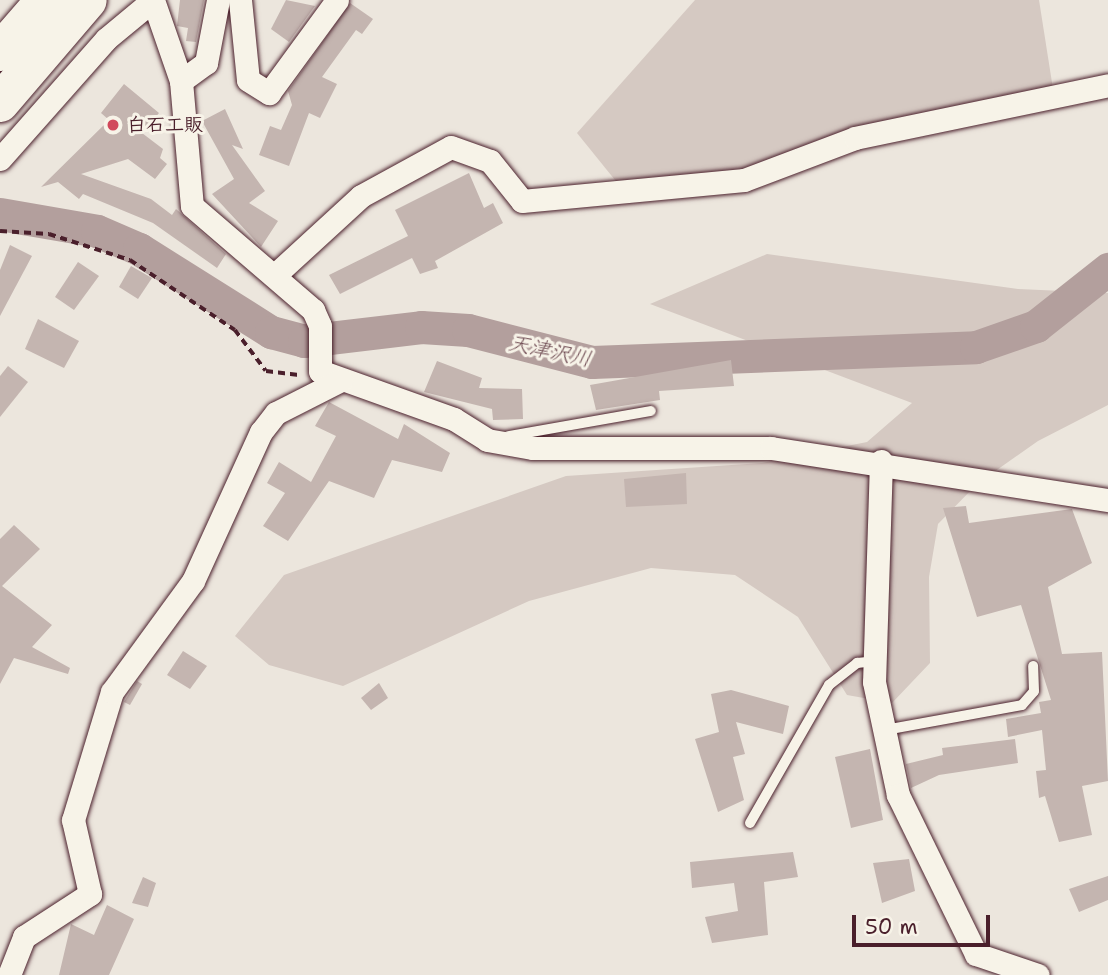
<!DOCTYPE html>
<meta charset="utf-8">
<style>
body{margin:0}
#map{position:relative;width:1108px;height:975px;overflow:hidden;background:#ece6dd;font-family:"Shantell Sans","Klee One",sans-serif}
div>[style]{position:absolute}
.green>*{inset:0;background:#d5c9c2}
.river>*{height:33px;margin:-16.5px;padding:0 16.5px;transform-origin:16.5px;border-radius:16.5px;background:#b39f9d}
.building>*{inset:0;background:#c4b5b0}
.path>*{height:3.5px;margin-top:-1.75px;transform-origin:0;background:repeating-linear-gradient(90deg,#4a1f2b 0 7px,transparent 0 12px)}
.roads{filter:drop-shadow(0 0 2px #4a1f2b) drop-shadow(0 0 2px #4a1f2b)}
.service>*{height:10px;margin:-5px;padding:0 5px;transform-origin:5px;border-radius:5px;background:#f7f3e8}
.minor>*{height:23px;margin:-11.5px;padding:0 11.5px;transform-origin:11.5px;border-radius:11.5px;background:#f7f3e8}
.motorway>*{height:38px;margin:-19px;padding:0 19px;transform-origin:19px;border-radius:19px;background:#f7f3e8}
.dots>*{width:19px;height:19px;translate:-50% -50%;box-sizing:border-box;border:4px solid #f7f3e8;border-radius:50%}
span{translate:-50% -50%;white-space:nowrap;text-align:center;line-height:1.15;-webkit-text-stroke:6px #f7f3e8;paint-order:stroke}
.poi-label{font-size:19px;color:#4a1f2b;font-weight:700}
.left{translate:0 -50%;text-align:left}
.water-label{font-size:21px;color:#6f4c53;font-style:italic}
.scale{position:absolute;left:852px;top:915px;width:138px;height:32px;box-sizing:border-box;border:4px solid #4a1f2b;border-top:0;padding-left:9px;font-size:21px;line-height:24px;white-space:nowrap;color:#4a1f2b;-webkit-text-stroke:5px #f7f3e8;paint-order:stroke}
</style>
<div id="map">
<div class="green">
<i style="clip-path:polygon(695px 0,1039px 0,1053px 89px,747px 171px,619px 185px,577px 133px)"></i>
<i style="clip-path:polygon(767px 254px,1018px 289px,1108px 293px,1108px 405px,1038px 441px,977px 484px,938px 524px,929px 577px,930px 663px,892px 703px,847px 695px,798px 617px,735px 575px,651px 568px,529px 601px,343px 686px,269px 665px,235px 636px,284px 575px,566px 476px,762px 463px,867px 442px,912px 403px,650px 304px)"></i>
</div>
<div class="river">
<i style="left:0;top:214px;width:98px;rotate:9.9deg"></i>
<i style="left:97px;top:231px;width:46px;rotate:23.2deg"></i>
<i style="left:139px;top:249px;width:156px;rotate:32.2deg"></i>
<i style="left:271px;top:332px;width:34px;rotate:15deg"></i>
<i style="left:304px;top:341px;width:118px;rotate:-6.8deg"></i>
<i style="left:421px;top:327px;width:47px;rotate:3.7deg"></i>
<i style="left:468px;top:330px;width:128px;rotate:14.5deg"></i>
<i style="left:592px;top:362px;width:384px;rotate:-2.2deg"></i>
<i style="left:976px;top:347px;width:64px;rotate:-19.3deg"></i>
<i style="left:1036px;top:326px;width:92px;rotate:-38.4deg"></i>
</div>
<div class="building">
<i style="clip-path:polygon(180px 0,204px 0,196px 42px,186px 41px,188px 28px,177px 26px)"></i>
<i style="clip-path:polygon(286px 0,315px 6px,289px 42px,271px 29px)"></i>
<i style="clip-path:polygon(350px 3px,373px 19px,362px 34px,356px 30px,322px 77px,337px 84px,320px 118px,309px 113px,289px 166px,259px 155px,270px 126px,281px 130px,292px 105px,288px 91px)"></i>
<i style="clip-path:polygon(124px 84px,159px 113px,142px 133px,163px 149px,160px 158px,167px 164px,155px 179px,128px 159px,81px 174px,151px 199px,172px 215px,176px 209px,226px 254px,217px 268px,153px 223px,83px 194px,79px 199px,58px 182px,41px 187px,109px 120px,101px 113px)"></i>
<i style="clip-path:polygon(225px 109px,243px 149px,232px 145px,265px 191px,249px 203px,278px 221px,261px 247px,212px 194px,234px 179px,202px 121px)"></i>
<i style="clip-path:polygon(469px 173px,484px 208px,493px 203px,503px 223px,435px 261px,438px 268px,420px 274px,412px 258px,340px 294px,329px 275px,408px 236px,395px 210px)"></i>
<i style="clip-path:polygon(10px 245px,32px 256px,0 316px,0 270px)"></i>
<i style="clip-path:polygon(78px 262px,99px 276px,74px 310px,55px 297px)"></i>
<i style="clip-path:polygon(131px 266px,152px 278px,138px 299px,119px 287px)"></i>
<i style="clip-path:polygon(38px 319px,79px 341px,64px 368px,25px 349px)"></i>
<i style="clip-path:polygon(731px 360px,734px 386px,659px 391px,660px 400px,596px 410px,590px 385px)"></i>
<i style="clip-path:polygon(437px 361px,482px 378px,479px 388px,522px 389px,523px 419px,493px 420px,492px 409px,424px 392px)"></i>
<i style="clip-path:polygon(8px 366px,28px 382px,0 417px,0 376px)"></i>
<i style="clip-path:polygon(329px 402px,398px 439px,404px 424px,450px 453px,442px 472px,392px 460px,374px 498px,329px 481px,288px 541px,263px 526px,285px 493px,267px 483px,279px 462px,311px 482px,336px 436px,315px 426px)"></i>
<i style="clip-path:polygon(686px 473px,687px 504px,626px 507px,624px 479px)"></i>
<i style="clip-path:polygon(966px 506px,969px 523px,1072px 509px,1092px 563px,1048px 587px,1062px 654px,1102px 652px,1108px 781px,1082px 786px,1092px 835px,1059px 842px,1045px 796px,1039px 798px,1036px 771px,1046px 770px,1042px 730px,1008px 737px,1006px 719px,1041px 713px,1039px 702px,1051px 700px,1021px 605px,977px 617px,943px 508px)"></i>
<i style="clip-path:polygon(14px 525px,40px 549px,2px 586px,52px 625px,32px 647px,70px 668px,68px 674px,14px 658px,0 684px,0 539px)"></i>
<i style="clip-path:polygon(183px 651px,207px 666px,190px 689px,167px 675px)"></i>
<i style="clip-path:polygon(137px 681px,142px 684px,130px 705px,124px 702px)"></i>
<i style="clip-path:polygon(379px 683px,388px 698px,371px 710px,361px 698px)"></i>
<i style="clip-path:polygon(731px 690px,789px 706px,783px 734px,736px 722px,745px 754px,733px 757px,744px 800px,718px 812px,695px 739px,719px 732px,711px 694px)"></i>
<i style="clip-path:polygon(1015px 739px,1018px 763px,939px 775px,911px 788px,906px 764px,943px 755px,942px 748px)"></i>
<i style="clip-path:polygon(870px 749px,883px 820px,851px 828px,835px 757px)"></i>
<i style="clip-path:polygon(793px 852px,798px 877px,764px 882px,768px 935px,712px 943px,705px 917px,738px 911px,734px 883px,692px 888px,690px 862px)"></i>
<i style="clip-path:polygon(909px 859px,915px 891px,882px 903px,873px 863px)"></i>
<i style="clip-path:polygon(1108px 876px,1108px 900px,1079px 912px,1069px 889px)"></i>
<i style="clip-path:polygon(143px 877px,156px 883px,148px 907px,132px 903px)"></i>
<i style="clip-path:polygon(107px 905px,134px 919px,109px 975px,59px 975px,71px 924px,94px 935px)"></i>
</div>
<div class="path">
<i style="left:0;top:231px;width:49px;rotate:3.5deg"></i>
<i style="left:49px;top:234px;width:85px;rotate:17.8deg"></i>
<i style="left:130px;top:260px;width:126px;rotate:33.7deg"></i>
<i style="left:235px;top:330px;width:51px;rotate:52.9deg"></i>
<i style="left:266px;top:371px;width:35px;rotate:7deg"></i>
</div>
<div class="roads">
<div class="service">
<i style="left:509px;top:436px;width:144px;rotate:-10deg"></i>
<i style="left:885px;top:730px;width:139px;rotate:-10.3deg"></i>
<i style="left:1022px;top:705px;width:18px;rotate:-49deg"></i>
<i style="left:1034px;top:691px;width:25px;rotate:-92deg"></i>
<i style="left:750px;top:823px;width:159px;rotate:-60.2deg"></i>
<i style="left:829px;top:685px;width:36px;rotate:-38deg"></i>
<i style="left:857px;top:663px;width:18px;rotate:-6deg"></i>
</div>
<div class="minor">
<i style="left:153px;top:0;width:86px;rotate:70.9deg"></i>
<i style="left:181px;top:81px;width:125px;rotate:85deg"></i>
<i style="left:192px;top:206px;width:160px;rotate:40.7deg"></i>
<i style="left:313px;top:310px;width:17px;rotate:66deg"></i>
<i style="left:320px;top:326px;width:45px;rotate:90deg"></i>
<i style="left:320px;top:371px;width:142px;rotate:19.7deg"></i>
<i style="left:454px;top:419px;width:39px;rotate:32deg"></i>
<i style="left:487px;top:440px;width:47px;rotate:9.9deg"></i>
<i style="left:533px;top:448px;width:238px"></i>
<i style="left:771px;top:448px;width:341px;rotate:8.8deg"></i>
<i style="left:240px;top:0;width:80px;rotate:84.3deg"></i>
<i style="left:248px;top:80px;width:25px;rotate:32deg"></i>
<i style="left:269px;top:93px;width:115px;rotate:-53.8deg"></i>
<i style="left:181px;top:81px;width:31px;rotate:-36deg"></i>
<i style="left:206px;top:63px;width:64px;rotate:-79.2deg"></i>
<i style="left:0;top:159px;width:160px;rotate:-48.5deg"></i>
<i style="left:106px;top:39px;width:61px;rotate:-39.7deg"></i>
<i style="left:276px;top:274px;width:115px;rotate:-42.5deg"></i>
<i style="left:361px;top:196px;width:102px;rotate:-28.6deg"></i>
<i style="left:451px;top:147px;width:41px;rotate:19.7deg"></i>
<i style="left:490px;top:161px;width:51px;rotate:51.3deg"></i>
<i style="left:522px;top:201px;width:223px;rotate:-5.4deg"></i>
<i style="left:744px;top:180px;width:119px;rotate:-20.7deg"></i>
<i style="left:855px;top:138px;width:258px;rotate:-11.8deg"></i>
<i style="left:881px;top:461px;width:221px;rotate:91.8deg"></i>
<i style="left:874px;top:682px;width:116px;rotate:78deg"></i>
<i style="left:898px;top:795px;width:177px;rotate:63.9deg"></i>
<i style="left:976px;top:954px;width:65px;rotate:18.7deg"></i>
<i style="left:9px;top:975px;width:41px;rotate:-68.5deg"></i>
<i style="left:24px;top:937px;width:79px;rotate:-33.1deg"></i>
<i style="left:90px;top:894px;width:76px;rotate:-102.9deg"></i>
<i style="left:73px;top:820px;width:134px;rotate:-73.1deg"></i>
<i style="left:112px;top:692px;width:137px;rotate:-53.9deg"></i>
<i style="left:193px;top:581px;width:164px;rotate:-65.5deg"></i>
<i style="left:261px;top:432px;width:24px;rotate:-52deg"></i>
<i style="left:276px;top:413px;width:73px;rotate:-26.9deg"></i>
</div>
<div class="motorway">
<i style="left:0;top:52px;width:69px;rotate:-49.1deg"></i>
<i style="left:0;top:103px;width:135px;rotate:-49.5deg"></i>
</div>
</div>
<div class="dots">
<i style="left:113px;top:125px;background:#d1495b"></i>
</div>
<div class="poi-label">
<span class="left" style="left:127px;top:125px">白石工販</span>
</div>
<div class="water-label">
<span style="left:550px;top:351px;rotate:12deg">天津沢川</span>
</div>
<div class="scale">50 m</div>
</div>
